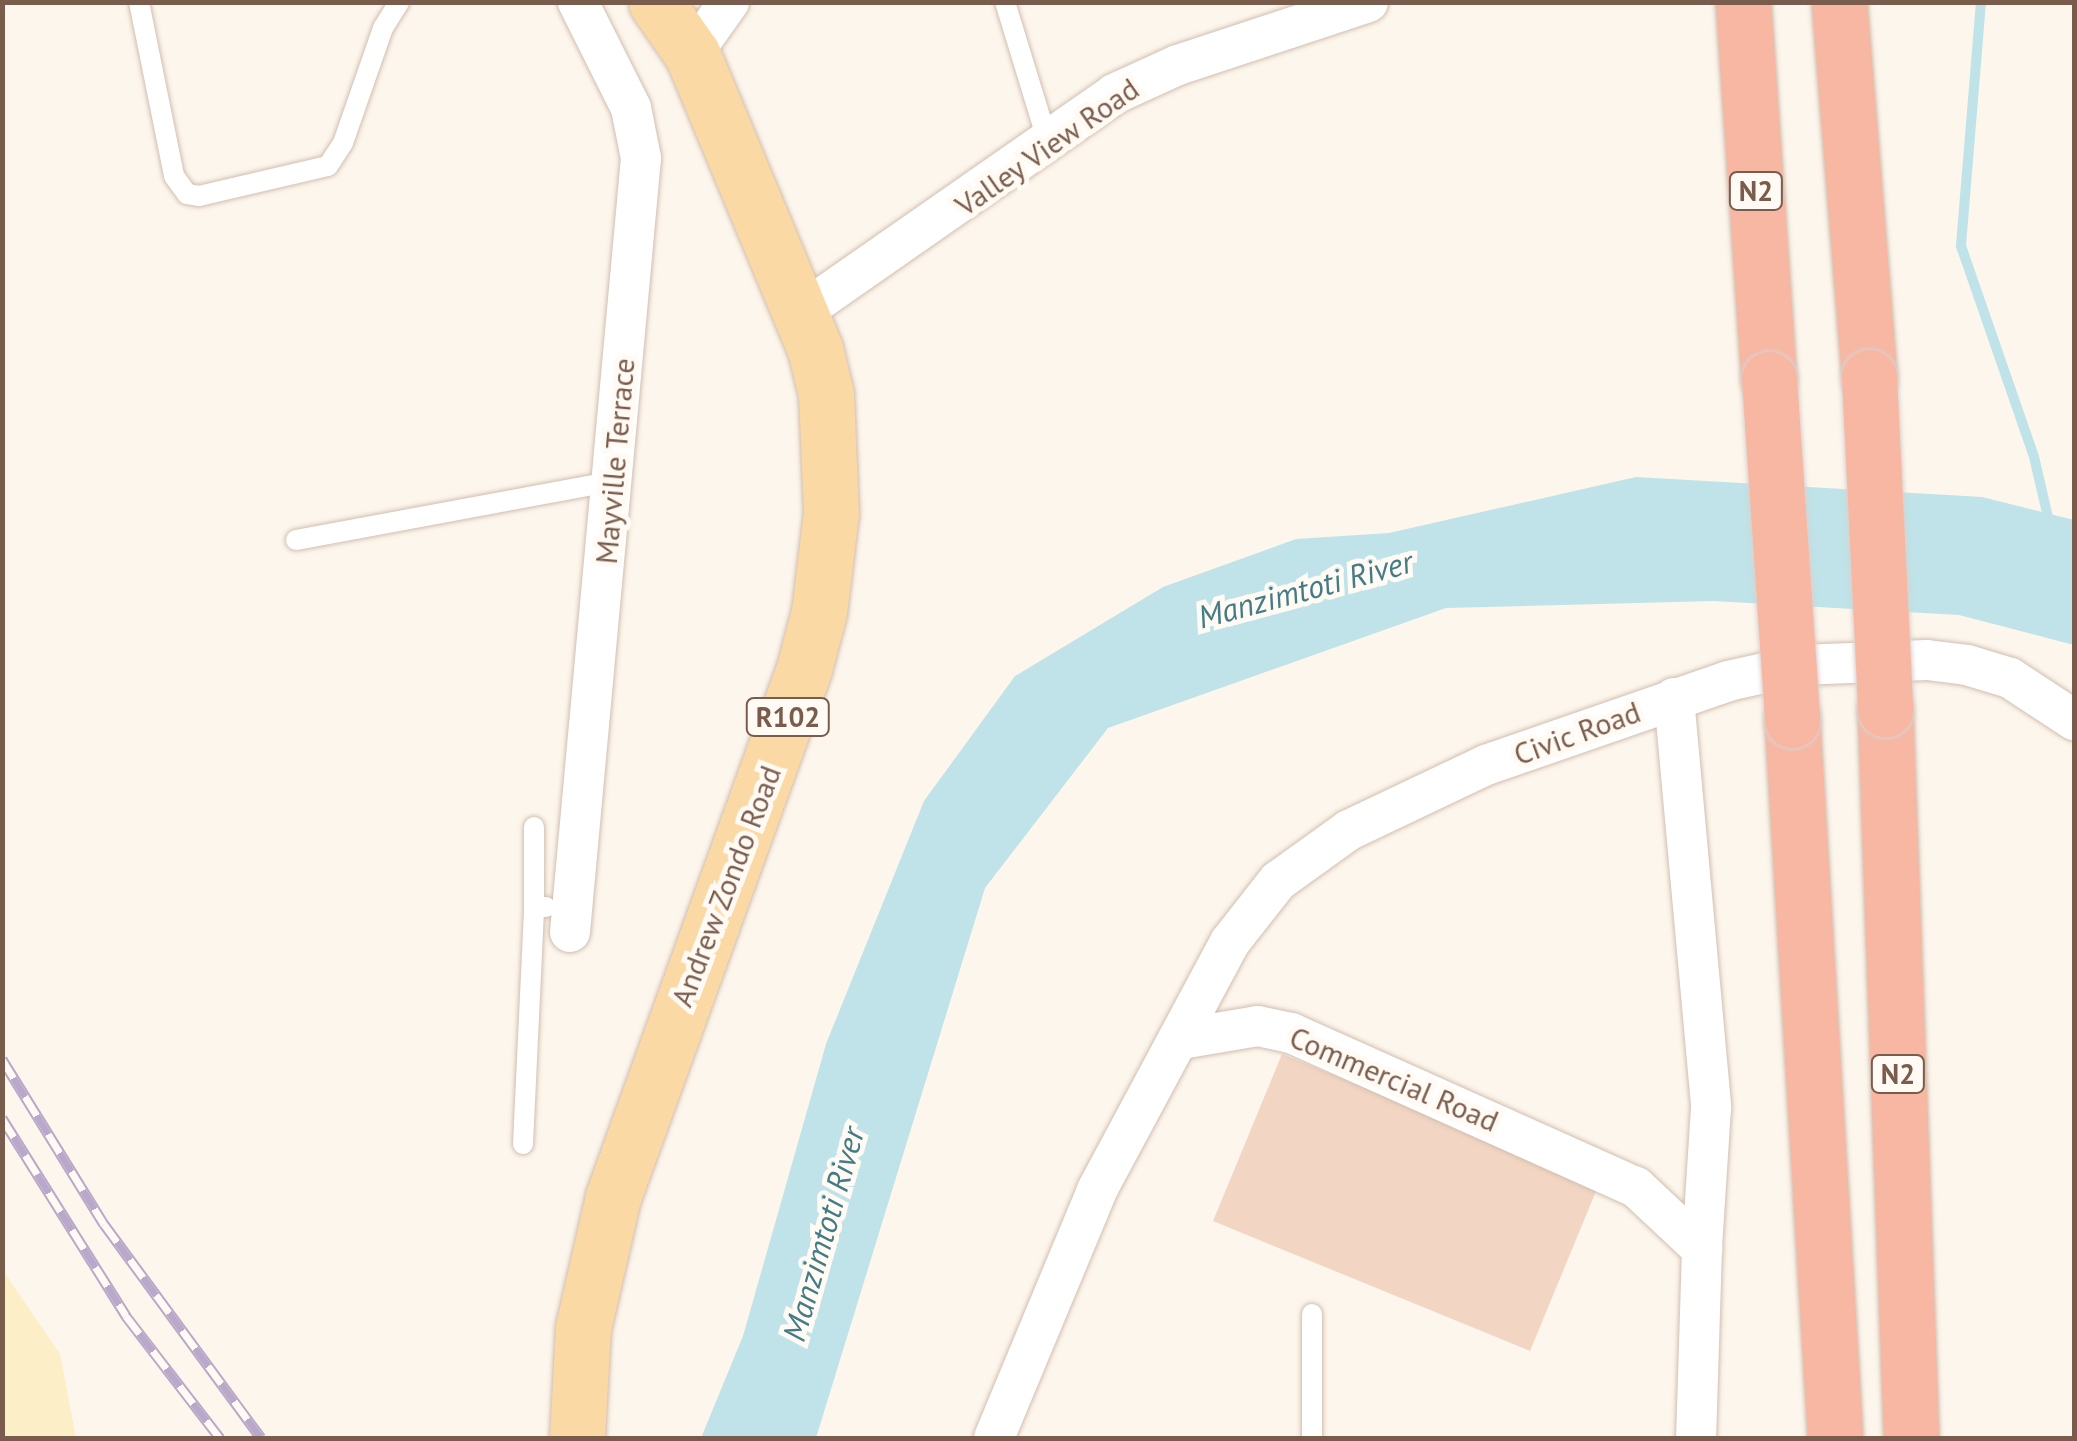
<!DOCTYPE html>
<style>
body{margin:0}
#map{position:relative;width:2077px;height:1441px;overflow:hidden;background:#fdf6ec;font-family:"PT Sans",sans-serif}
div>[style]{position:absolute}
.sand>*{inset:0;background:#fcefc7}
.water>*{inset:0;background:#bfe3e8}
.stream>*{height:10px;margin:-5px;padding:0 5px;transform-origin:5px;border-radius:5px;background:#bfe3e8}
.building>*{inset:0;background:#f3d5c3}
.roads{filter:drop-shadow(0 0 2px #d1beb0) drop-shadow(0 0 2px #d1beb0)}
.lane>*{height:20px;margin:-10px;padding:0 10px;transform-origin:10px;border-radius:10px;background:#fff}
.street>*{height:40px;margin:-20px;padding:0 20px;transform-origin:20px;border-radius:20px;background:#fff}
.primary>*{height:55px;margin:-27.5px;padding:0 27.5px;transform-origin:27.5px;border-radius:27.5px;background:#fbd9a5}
.highway>*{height:55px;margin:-27.5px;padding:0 27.5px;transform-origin:27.5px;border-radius:27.5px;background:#f7b7a3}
.rail>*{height:11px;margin-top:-5.5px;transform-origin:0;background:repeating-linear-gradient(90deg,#fffaf3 0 22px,#b9a8c9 0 44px);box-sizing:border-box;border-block:2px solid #b9a8c9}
.bridges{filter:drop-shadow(0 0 2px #dad1cd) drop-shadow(0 0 2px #dad1cd)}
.highway-bridge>*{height:55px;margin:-27.5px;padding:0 27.5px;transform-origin:27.5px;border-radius:27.5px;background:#f7b7a3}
span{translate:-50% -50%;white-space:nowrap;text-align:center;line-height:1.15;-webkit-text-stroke:10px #fffaf3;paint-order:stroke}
.shield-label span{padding:2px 8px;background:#fffaf3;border:2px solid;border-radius:8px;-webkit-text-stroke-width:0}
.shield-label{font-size:28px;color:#7a5c4d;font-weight:700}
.street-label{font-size:30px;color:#7a5c4d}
.water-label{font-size:32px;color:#437c86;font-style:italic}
.frame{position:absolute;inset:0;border:5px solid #7a5c4d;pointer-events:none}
</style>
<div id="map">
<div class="sand">
<i style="clip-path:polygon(2px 1269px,60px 1354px,76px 1438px,3px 1438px)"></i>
</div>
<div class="water">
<i style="clip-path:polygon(1636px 477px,1982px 497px,2074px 520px,2074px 645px,1959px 615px,1713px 601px,1446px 608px,1108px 728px,985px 888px,816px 1438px,701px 1438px,743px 1336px,826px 1044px,924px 801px,1015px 676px,1163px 587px,1296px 539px,1389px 533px)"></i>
</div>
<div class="stream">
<i style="left:1981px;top:2px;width:245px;rotate:94.7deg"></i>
<i style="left:1961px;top:246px;width:223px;rotate:70.9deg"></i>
<i style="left:2034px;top:457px;width:71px;rotate:76.9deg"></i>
</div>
<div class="building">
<i style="clip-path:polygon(1282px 1054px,1599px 1184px,1530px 1351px,1213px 1221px)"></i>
</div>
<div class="roads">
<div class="lane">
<i style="left:139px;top:2px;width:177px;rotate:78.6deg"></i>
<i style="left:174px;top:176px;width:22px;rotate:54deg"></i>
<i style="left:187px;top:194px;width:12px;rotate:9deg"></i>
<i style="left:199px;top:196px;width:132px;rotate:-13.1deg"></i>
<i style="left:328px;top:166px;width:27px;rotate:-57deg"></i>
<i style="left:343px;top:143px;width:122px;rotate:-70.8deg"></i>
<i style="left:383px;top:28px;width:31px;rotate:-58deg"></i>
<i style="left:1005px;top:2px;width:147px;rotate:73deg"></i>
<i style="left:296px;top:540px;width:322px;rotate:-10.5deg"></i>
<i style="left:534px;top:827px;width:80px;rotate:90deg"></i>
<i style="left:534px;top:907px;width:12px"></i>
<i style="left:523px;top:1144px;width:237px;rotate:-87.3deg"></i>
<i style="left:1312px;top:1314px;width:124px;rotate:90deg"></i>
</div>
<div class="street">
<i style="left:692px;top:54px;width:64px;rotate:-54.6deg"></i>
<i style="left:802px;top:312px;width:381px;rotate:-34.9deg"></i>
<i style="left:1114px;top:94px;width:70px;rotate:-24.4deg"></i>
<i style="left:1178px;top:65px;width:200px;rotate:-18.3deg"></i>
<i style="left:1674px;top:698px;width:412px;rotate:84.8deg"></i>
<i style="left:1711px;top:1108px;width:141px;rotate:93.7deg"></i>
<i style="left:570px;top:932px;width:777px;rotate:-84.76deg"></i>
<i style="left:641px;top:158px;width:51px;rotate:-101.3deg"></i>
<i style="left:631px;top:108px;width:119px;rotate:-116.6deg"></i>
<i style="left:1181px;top:1039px;width:78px;rotate:-9.6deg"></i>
<i style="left:1258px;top:1026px;width:34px;rotate:12deg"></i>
<i style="left:1291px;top:1033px;width:378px;rotate:24.1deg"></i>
<i style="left:1636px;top:1187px;width:91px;rotate:43.2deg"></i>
<i style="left:1702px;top:1249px;width:189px;rotate:91.8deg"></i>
<i style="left:994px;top:1438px;width:269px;rotate:-67.4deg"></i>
<i style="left:1097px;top:1190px;width:281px;rotate:-61.8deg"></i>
<i style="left:1230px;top:942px;width:78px;rotate:-51.8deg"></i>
<i style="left:1278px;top:881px;width:87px;rotate:-35.7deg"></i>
<i style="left:1349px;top:830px;width:152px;rotate:-25.4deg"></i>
<i style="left:1486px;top:765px;width:256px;rotate:-19.1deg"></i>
<i style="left:1728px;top:681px;width:74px;rotate:-12.5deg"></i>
<i style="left:1800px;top:665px;width:127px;rotate:-2.3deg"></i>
<i style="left:1927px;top:660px;width:40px;rotate:7.1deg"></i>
<i style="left:1967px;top:665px;width:45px;rotate:16.8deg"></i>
<i style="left:2010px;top:678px;width:77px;rotate:33.3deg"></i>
</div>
<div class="primary">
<i style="left:577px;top:1438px;width:110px;rotate:-86.9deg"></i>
<i style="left:583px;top:1328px;width:134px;rotate:-77.1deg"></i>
<i style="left:613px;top:1197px;width:561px;rotate:-70.11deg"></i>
<i style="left:804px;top:669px;width:59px;rotate:-75.3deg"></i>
<i style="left:819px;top:612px;width:100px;rotate:-83.1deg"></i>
<i style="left:831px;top:513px;width:119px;rotate:-92.4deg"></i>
<i style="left:826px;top:394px;width:46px;rotate:-103.7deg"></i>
<i style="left:815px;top:349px;width:320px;rotate:-112.6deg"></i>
<i style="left:692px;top:54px;width:63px;rotate:-124.7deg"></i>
</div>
<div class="highway">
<i style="left:1743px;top:2px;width:378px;rotate:86.1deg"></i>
<i style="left:1839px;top:2px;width:376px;rotate:85.4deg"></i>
<i style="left:1885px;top:710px;width:728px;rotate:87.95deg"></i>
<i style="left:1792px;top:720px;width:719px;rotate:86.57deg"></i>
</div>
</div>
<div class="rail">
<i style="left:2px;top:1059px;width:194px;rotate:58.3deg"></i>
<i style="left:104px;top:1224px;width:265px;rotate:53.7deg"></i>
<i style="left:2px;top:1118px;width:234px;rotate:57.9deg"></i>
<i style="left:126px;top:1316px;width:154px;rotate:52.4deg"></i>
</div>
<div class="bridges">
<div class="highway-bridge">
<i style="left:1869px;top:377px;width:333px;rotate:87.2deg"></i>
<i style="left:1769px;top:379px;width:342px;rotate:86.1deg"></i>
</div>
</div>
<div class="shield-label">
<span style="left:1756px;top:191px">N2</span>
<span style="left:788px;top:717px">R102</span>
<span style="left:1898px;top:1074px">N2</span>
</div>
<div class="street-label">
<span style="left:1047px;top:147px;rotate:-35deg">Valley View Road</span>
<span style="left:615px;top:461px;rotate:-85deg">Mayville Terrace</span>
<span style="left:1577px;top:733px;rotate:-20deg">Civic Road</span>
<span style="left:726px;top:886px;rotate:-69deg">Andrew Zondo Road</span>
<span style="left:1394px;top:1079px;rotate:23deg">Commercial Road</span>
</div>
<div class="water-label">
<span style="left:1305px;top:589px;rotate:-15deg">Manzimtoti River</span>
<span style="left:823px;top:1234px;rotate:-74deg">Manzimtoti River</span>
</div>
<div class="frame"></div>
</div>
